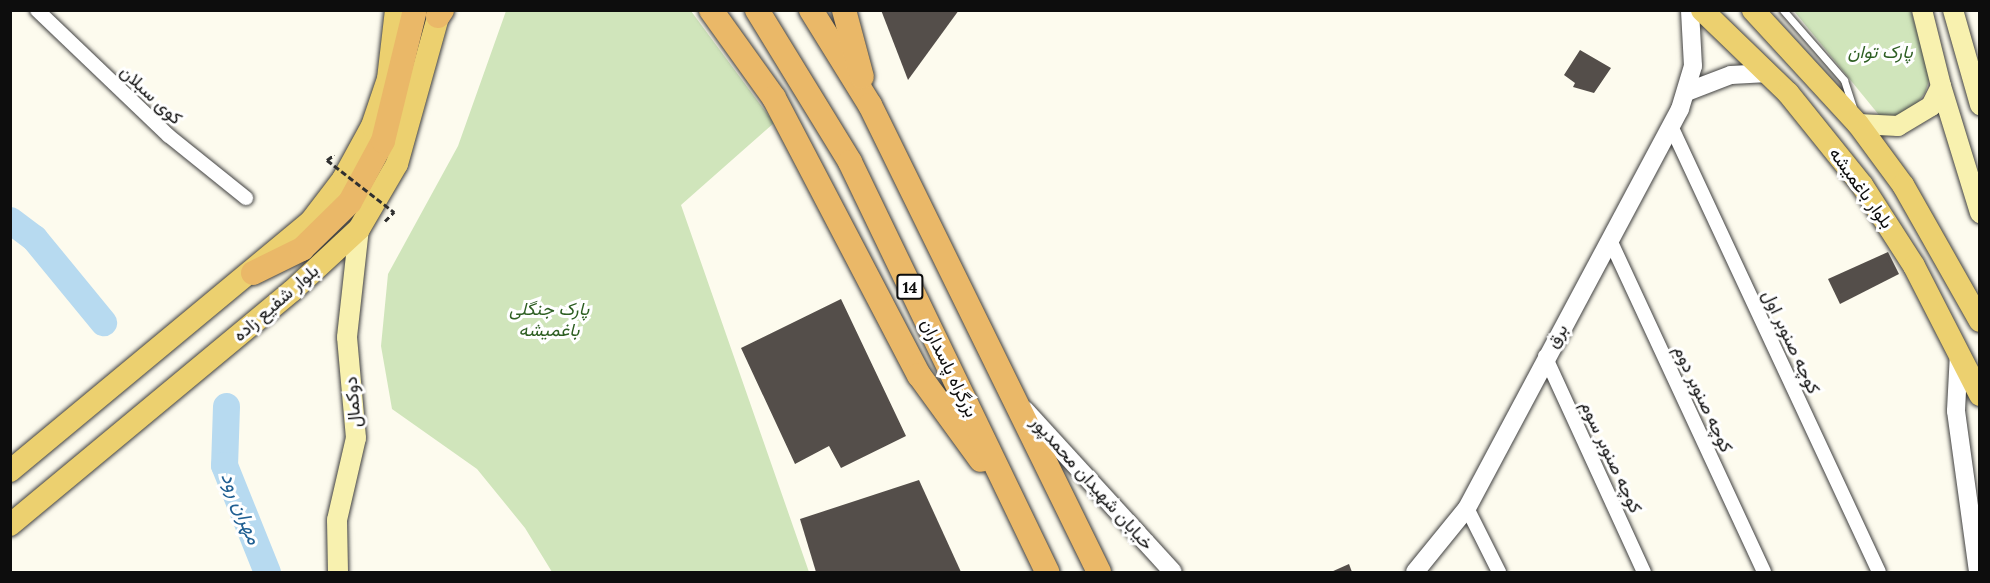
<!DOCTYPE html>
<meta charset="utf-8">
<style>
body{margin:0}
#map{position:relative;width:1990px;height:583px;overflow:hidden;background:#fdfbee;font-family:Lora,Vazirmatn,serif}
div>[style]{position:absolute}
.green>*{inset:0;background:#d0e5bb}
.river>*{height:27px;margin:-13.5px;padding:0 13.5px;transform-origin:13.5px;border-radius:13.5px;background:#b7daf0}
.building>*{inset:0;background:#544e4a}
.path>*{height:3px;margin-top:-1.5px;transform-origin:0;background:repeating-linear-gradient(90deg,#2f2f2f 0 6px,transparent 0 9px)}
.roads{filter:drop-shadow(0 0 2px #404040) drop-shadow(0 0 2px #404040)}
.service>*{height:7px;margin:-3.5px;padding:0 3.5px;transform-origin:3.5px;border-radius:3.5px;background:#fff}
.minor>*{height:14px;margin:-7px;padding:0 7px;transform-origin:7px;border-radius:7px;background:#fff}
.tertiary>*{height:18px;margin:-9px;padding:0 9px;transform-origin:9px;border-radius:9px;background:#fff}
.secondary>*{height:20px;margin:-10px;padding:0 10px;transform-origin:10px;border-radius:10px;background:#f8f1af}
.primary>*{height:22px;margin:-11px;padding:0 11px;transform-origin:11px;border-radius:11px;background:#ecd06f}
.trunk>*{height:24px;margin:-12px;padding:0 12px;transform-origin:12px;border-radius:12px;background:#eab868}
.path-bridge>*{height:3px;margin-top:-1.5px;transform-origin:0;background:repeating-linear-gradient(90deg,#2f2f2f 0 6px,transparent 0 9px)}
span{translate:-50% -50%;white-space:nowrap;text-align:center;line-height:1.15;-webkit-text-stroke:6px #fff;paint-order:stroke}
.shield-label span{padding:2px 4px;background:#fff;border:2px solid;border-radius:4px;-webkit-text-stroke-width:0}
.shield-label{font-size:16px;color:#0d0d0d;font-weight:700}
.park-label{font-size:18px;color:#2e5f23;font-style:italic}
.street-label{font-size:18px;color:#0d0d0d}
.water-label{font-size:20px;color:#216093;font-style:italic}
.frame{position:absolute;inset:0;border:12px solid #0d0d0d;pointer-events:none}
</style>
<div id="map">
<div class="green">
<i style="clip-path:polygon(506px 11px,691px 11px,774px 123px,681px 205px,809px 572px,552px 572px,525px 528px,477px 469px,392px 409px,381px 346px,388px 274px,458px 146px)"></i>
<i style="clip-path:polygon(1794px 11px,1911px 11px,1930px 77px,1925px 93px,1910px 113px,1890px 119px,1879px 115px)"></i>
</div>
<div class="river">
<i style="left:10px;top:220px;width:30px;rotate:37deg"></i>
<i style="left:34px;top:238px;width:109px;rotate:50.6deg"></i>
<i style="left:226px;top:406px;width:59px;rotate:91.9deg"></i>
<i style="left:224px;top:465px;width:115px;rotate:68.1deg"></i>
</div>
<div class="building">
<i style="clip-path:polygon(881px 10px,959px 10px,908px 80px)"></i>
<i style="clip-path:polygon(1580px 50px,1611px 68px,1594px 93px,1573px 87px,1575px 83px,1564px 75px)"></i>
<i style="clip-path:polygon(1888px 252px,1899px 274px,1840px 304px,1828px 279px)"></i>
<i style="clip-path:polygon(841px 299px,906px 436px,841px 468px,829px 446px,795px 464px,741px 348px)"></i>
<i style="clip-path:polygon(919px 480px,961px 572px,816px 572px,800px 519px)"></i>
<i style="clip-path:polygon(1349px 564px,1352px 572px,1331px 572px)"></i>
</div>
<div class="path">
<i style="left:327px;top:160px;width:9px;rotate:-36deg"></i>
<i style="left:385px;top:221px;width:13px;rotate:-45deg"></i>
</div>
<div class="roads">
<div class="service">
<i style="left:1783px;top:10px;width:93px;rotate:48.9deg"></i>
<i style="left:1844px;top:80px;width:28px;rotate:72deg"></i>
</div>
<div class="minor">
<i style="left:37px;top:10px;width:182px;rotate:43.7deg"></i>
<i style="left:169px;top:136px;width:99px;rotate:38.8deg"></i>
<i style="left:1671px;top:126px;width:492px;rotate:65deg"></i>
<i style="left:1610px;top:240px;width:366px;rotate:65.1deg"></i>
<i style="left:1545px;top:356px;width:238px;rotate:65.4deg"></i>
<i style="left:1467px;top:508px;width:72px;rotate:63.4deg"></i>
</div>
<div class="tertiary">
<i style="left:1689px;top:91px;width:45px;rotate:-20.9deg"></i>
<i style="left:1731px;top:75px;width:37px;rotate:-3deg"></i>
<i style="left:1959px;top:353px;width:58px;rotate:93deg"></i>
<i style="left:1956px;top:411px;width:162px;rotate:82.2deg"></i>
<i style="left:1025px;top:410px;width:219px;rotate:47.6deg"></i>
<i style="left:1415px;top:572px;width:82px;rotate:-50.9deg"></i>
<i style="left:1467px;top:508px;width:452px;rotate:-61.9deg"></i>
<i style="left:1680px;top:109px;width:45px;rotate:-73.2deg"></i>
<i style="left:1693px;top:66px;width:56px;rotate:-93.1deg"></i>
</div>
<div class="secondary">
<i style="left:1953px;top:10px;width:99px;rotate:74.1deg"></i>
<i style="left:1941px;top:86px;width:133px;rotate:72.9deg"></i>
<i style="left:1858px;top:124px;width:40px;rotate:2.9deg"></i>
<i style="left:1898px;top:126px;width:39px;rotate:-31deg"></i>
<i style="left:1931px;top:106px;width:22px;rotate:-63deg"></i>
<i style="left:1941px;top:86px;width:78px;rotate:-104deg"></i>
<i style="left:338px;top:572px;width:52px;rotate:-91.1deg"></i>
<i style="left:337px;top:520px;width:84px;rotate:-77deg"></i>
<i style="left:356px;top:438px;width:101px;rotate:-95.1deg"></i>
<i style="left:347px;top:337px;width:109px;rotate:-83.7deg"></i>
</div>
<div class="primary">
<i style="left:1702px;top:10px;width:120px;rotate:44deg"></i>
<i style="left:1788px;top:93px;width:118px;rotate:51.2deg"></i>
<i style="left:1862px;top:185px;width:96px;rotate:57.3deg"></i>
<i style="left:1914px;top:266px;width:145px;rotate:62.9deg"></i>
<i style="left:1753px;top:10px;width:155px;rotate:47.4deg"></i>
<i style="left:1858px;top:124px;width:76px;rotate:53.6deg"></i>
<i style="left:1903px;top:185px;width:156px;rotate:60.5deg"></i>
<i style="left:10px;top:471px;width:391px;rotate:-39.7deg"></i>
<i style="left:311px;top:221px;width:53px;rotate:-52.7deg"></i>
<i style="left:343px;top:179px;width:60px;rotate:-61.3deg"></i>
<i style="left:372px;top:126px;width:50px;rotate:-71.2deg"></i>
<i style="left:388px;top:79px;width:69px;rotate:-83.4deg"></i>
<i style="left:10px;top:525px;width:366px;rotate:-39.7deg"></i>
<i style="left:292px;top:291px;width:91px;rotate:-42.8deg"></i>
<i style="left:359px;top:229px;width:75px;rotate:-59.7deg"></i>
<i style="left:397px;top:164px;width:160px;rotate:-74.4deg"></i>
</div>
<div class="trunk">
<i style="left:711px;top:10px;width:108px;rotate:54.4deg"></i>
<i style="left:774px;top:98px;width:313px;rotate:62.4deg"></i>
<i style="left:919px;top:375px;width:105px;rotate:53.9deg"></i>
<i style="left:757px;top:10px;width:178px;rotate:58.5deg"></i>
<i style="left:850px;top:162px;width:455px;rotate:64.3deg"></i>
<i style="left:811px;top:10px;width:112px;rotate:58.2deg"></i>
<i style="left:870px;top:105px;width:520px;rotate:63.88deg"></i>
<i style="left:844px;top:10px;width:69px;rotate:75deg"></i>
<i style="left:438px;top:16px;width:7px;rotate:-56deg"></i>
<i style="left:253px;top:273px;width:55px;rotate:-26.1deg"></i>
<i style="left:302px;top:249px;width:67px;rotate:-44.4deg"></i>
<i style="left:350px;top:202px;width:69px;rotate:-61.6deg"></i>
<i style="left:383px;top:141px;width:135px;rotate:-76.3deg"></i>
</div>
</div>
<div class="path-bridge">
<i style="left:327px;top:160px;width:85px;rotate:37.8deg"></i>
</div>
<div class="shield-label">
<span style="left:910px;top:287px">14</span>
</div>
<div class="park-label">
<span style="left:1880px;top:52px">پارک توان</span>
<span style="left:549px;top:320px">پارک جنگلی<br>باغمیشه</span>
</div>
<div class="street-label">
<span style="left:151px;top:95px;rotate:43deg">کوی سبلان</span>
<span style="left:1861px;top:188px;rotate:54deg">بلوار باغمیشه</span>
<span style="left:276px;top:303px;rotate:-41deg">بلوار شفیع زاده</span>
<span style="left:1557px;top:336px;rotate:-59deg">برق</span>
<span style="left:1791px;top:342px;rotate:65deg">کوچه صنوبر اول</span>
<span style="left:949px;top:368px;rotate:64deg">بزرگراه پاسداران</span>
<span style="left:1703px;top:399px;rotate:65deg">کوچه صنوبر دوم</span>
<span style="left:353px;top:402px;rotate:-95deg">دوکمال</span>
<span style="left:1611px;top:457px;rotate:65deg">کوچه صنوبر سوم</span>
<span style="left:1092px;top:483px;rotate:48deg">خیابان شهیدان محمدپور</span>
</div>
<div class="water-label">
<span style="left:242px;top:508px;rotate:68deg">مهران رود</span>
</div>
<div class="frame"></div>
</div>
